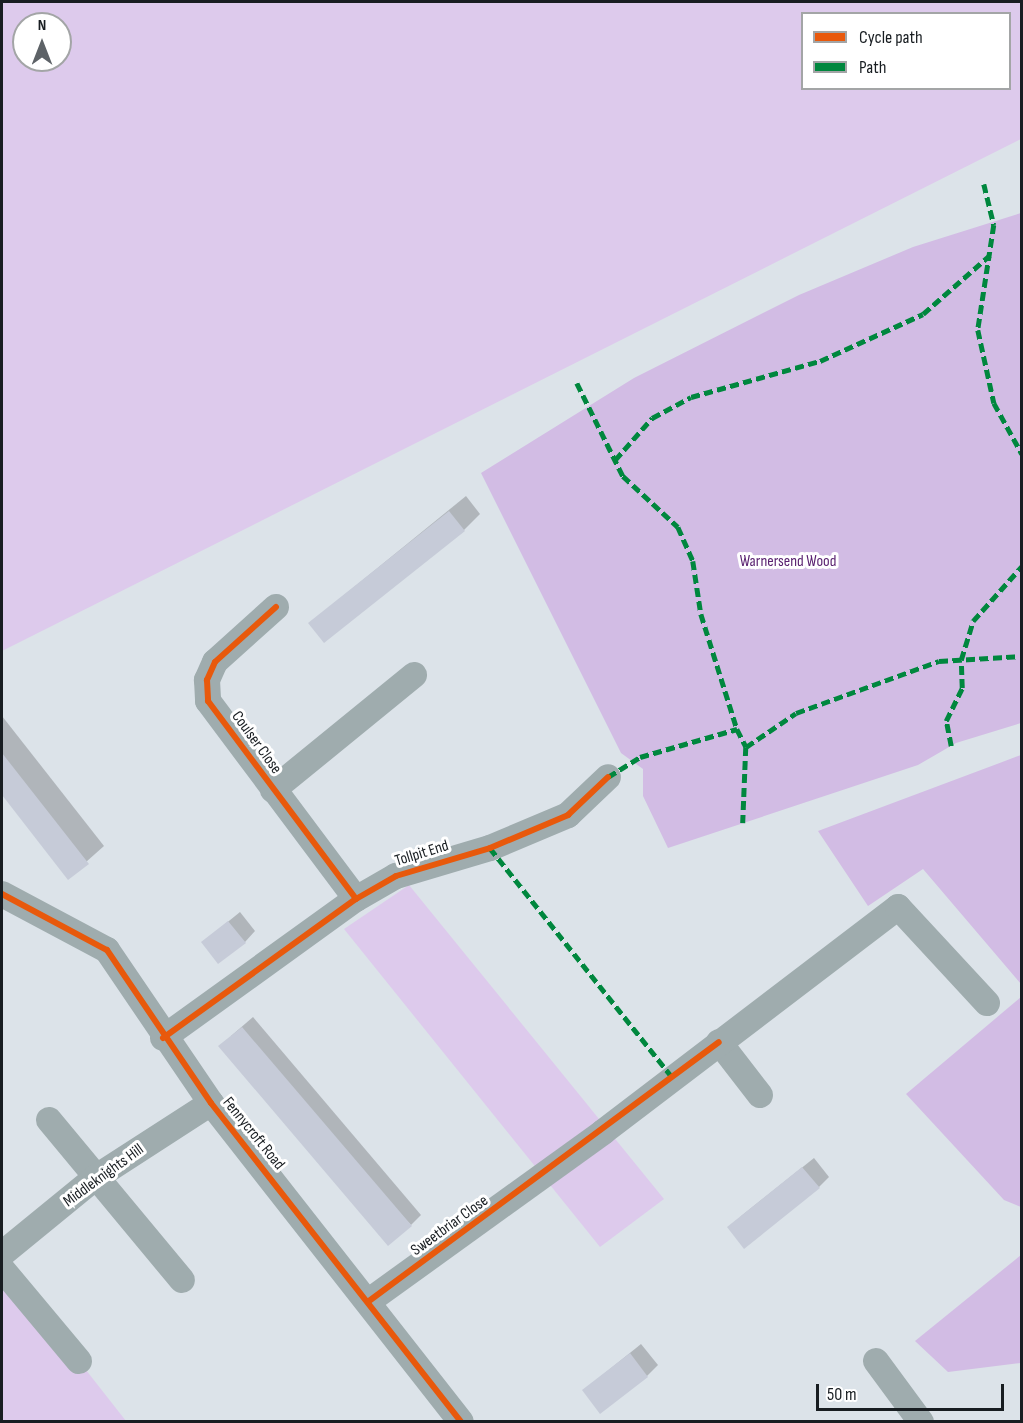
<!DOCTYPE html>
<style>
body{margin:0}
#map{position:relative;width:1023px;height:1423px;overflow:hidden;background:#dce3e9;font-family:"Sofia Sans Condensed",sans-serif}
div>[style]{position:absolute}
.green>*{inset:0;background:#ddcaec}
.forest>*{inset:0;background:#d2bce4}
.shadow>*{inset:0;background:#0003}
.building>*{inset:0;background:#c6cbd8}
.minor>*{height:26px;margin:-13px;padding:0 13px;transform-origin:13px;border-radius:13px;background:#9facae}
.quiet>*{height:4.5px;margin-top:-2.25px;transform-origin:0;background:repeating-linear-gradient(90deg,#00873e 0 9px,transparent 0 13.5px)}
.cycleway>*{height:6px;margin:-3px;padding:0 3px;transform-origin:3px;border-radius:3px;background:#e8590c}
span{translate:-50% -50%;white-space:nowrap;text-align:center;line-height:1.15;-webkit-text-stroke:6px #fff;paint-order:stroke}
.park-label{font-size:16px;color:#5a2270}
.street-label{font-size:16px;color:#181d21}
.frame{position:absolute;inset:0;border:3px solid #181d21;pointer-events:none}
.legend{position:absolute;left:801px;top:12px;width:210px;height:78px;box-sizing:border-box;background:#fff;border:2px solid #a3a5a6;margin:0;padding:8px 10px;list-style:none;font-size:18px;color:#181d21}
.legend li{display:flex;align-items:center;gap:12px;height:30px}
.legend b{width:30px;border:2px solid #a3a5a6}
.north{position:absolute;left:12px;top:12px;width:60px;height:60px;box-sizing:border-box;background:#fff;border:2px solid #a3a5a6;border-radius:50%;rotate:0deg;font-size:16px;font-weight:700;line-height:24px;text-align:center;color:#181d21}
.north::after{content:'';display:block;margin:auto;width:21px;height:27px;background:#5d6267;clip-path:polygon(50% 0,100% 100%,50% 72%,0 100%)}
.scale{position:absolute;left:816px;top:1384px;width:188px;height:27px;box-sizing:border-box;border:3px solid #181d21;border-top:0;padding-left:8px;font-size:18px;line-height:21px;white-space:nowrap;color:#181d21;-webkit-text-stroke:4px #fff;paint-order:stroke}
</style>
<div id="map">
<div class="green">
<i style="clip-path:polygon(evenodd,2px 2px,1021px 2px,1021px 139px,2px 651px,2px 2px,802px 14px,1010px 14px,1010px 88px,802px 88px,802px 14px,2px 2px,24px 24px,60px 24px,60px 60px,24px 60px,24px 24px)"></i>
<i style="clip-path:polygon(409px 885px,664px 1199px,600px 1247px,344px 929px)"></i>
<i style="clip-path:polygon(13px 1277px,126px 1421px,2px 1421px,2px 1284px)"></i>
</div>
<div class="forest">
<i style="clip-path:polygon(1021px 213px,1021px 723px,956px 743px,918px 765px,668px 848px,643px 796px,643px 769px,621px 753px,481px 473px,634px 378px,799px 295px,913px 247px)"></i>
<i style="clip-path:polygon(1021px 755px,1022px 755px,1021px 984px,923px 869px,868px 906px,818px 831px)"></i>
<i style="clip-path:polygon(1021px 997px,1021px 1207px,1004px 1200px,906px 1094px)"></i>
<i style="clip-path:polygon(1021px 1255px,1021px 1363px,948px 1372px,915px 1341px)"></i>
</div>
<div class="shadow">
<i style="clip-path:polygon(466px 496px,480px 514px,464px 530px,310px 623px)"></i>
<i style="clip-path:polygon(2px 716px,104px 846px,68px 878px,2px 793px)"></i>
<i style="clip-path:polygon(240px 912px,255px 931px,245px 942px,203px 942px)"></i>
<i style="clip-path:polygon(253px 1017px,421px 1215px,411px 1225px,231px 1036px)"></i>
<i style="clip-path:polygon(814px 1158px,829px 1177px,819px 1187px,740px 1217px)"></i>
<i style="clip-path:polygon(641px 1344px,658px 1365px,647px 1376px,584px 1390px)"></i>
</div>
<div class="building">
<i style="clip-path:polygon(449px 511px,465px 531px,324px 643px,308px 623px)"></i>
<i style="clip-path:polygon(2px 753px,89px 864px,68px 880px,2px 795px)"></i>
<i style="clip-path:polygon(228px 921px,246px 943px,218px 964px,201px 942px)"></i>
<i style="clip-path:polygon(242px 1027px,412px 1226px,388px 1246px,218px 1046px)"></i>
<i style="clip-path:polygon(802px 1167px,820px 1188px,744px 1249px,727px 1227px)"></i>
<i style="clip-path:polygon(630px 1353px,648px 1377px,600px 1414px,582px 1390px)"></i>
</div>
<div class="minor">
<i style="left:276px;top:607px;width:82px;rotate:138deg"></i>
<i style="left:215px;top:662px;width:20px;rotate:114deg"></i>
<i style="left:207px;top:680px;width:21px;rotate:87deg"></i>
<i style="left:208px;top:701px;width:247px;rotate:53.2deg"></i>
<i style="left:273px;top:790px;width:182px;rotate:-39.2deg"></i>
<i style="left:2px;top:894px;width:119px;rotate:28.1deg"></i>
<i style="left:107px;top:950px;width:185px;rotate:55.8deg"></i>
<i style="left:211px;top:1103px;width:405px;rotate:51.9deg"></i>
<i style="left:163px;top:1038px;width:238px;rotate:-35.8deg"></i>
<i style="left:356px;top:899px;width:46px;rotate:-29.9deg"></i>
<i style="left:396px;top:876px;width:98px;rotate:-16.6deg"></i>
<i style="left:490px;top:848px;width:85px;rotate:-22.9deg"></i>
<i style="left:568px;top:815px;width:55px;rotate:-43.5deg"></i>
<i style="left:719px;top:1042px;width:67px;rotate:52.3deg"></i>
<i style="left:49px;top:1120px;width:208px;rotate:50.3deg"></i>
<i style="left:2px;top:1254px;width:120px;rotate:-39.3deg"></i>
<i style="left:95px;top:1178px;width:138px;rotate:-32.9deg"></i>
<i style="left:2px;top:1269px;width:120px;rotate:50.1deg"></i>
<i style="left:369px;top:1301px;width:289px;rotate:-35.8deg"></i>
<i style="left:603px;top:1132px;width:371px;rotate:-37.3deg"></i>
<i style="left:898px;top:907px;width:131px;rotate:47.2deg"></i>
<i style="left:876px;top:1361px;width:76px;rotate:53.6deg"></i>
</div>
<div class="quiet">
<i style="left:984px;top:184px;width:42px;rotate:76.3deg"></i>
<i style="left:994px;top:225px;width:106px;rotate:98.7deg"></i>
<i style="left:978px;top:330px;width:75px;rotate:77.6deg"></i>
<i style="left:994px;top:403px;width:58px;rotate:61.2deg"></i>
<i style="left:577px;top:383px;width:104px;rotate:63.7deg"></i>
<i style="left:623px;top:476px;width:75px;rotate:42.8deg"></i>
<i style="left:678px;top:527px;width:37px;rotate:66deg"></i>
<i style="left:693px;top:561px;width:54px;rotate:81.4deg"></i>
<i style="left:701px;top:614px;width:121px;rotate:72.6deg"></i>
<i style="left:615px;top:460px;width:56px;rotate:-48.6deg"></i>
<i style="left:652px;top:418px;width:44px;rotate:-28.3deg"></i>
<i style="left:691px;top:397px;width:134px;rotate:-15.6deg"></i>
<i style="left:820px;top:361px;width:113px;rotate:-24.5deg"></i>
<i style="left:923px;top:314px;width:89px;rotate:-41.4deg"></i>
<i style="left:951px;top:746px;width:25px;rotate:-101deg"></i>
<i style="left:946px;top:721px;width:37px;rotate:-64deg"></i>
<i style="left:962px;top:688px;width:28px;rotate:-92deg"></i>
<i style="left:961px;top:660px;width:41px;rotate:-72.9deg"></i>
<i style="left:973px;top:621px;width:74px;rotate:-48.3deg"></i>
<i style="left:746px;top:747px;width:60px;rotate:-34.2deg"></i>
<i style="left:796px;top:713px;width:152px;rotate:-20deg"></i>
<i style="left:939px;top:661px;width:83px;rotate:-3.4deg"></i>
<i style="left:608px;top:777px;width:38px;rotate:-32deg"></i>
<i style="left:640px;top:757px;width:101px;rotate:-16.1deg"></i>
<i style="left:737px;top:729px;width:20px;rotate:63deg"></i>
<i style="left:746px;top:747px;width:76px;rotate:92.3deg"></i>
<i style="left:490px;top:848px;width:293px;rotate:51.5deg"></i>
</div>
<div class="cycleway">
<i style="left:276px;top:607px;width:82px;rotate:138deg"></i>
<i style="left:215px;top:662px;width:20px;rotate:114deg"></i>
<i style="left:207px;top:680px;width:21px;rotate:87deg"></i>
<i style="left:208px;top:701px;width:247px;rotate:53.2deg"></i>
<i style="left:2px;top:894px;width:119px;rotate:28.1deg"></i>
<i style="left:107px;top:950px;width:185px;rotate:55.8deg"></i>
<i style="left:211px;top:1103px;width:405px;rotate:51.9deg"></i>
<i style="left:163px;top:1038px;width:238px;rotate:-35.8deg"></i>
<i style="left:356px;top:899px;width:46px;rotate:-29.9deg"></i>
<i style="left:396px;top:876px;width:98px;rotate:-16.6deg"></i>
<i style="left:490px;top:848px;width:85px;rotate:-22.9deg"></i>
<i style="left:568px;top:815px;width:55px;rotate:-43.5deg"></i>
<i style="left:369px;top:1301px;width:435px;rotate:-36.5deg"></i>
</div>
<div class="park-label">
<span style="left:788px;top:562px">Warnersend Wood</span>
</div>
<div class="street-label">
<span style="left:256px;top:743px;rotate:54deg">Coulser Close</span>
<span style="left:422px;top:854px;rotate:-17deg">Tollpit End</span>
<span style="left:253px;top:1134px;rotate:51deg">Fennycroft Road</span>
<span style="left:104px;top:1176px;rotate:-36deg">Middleknights Hill</span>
<span style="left:450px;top:1226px;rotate:-36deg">Sweetbriar Close</span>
</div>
<div class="frame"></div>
<ul class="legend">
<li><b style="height:8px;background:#e8590c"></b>Cycle path</li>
<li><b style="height:8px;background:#00873e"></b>Path</li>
</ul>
<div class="north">N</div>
<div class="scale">50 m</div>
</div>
